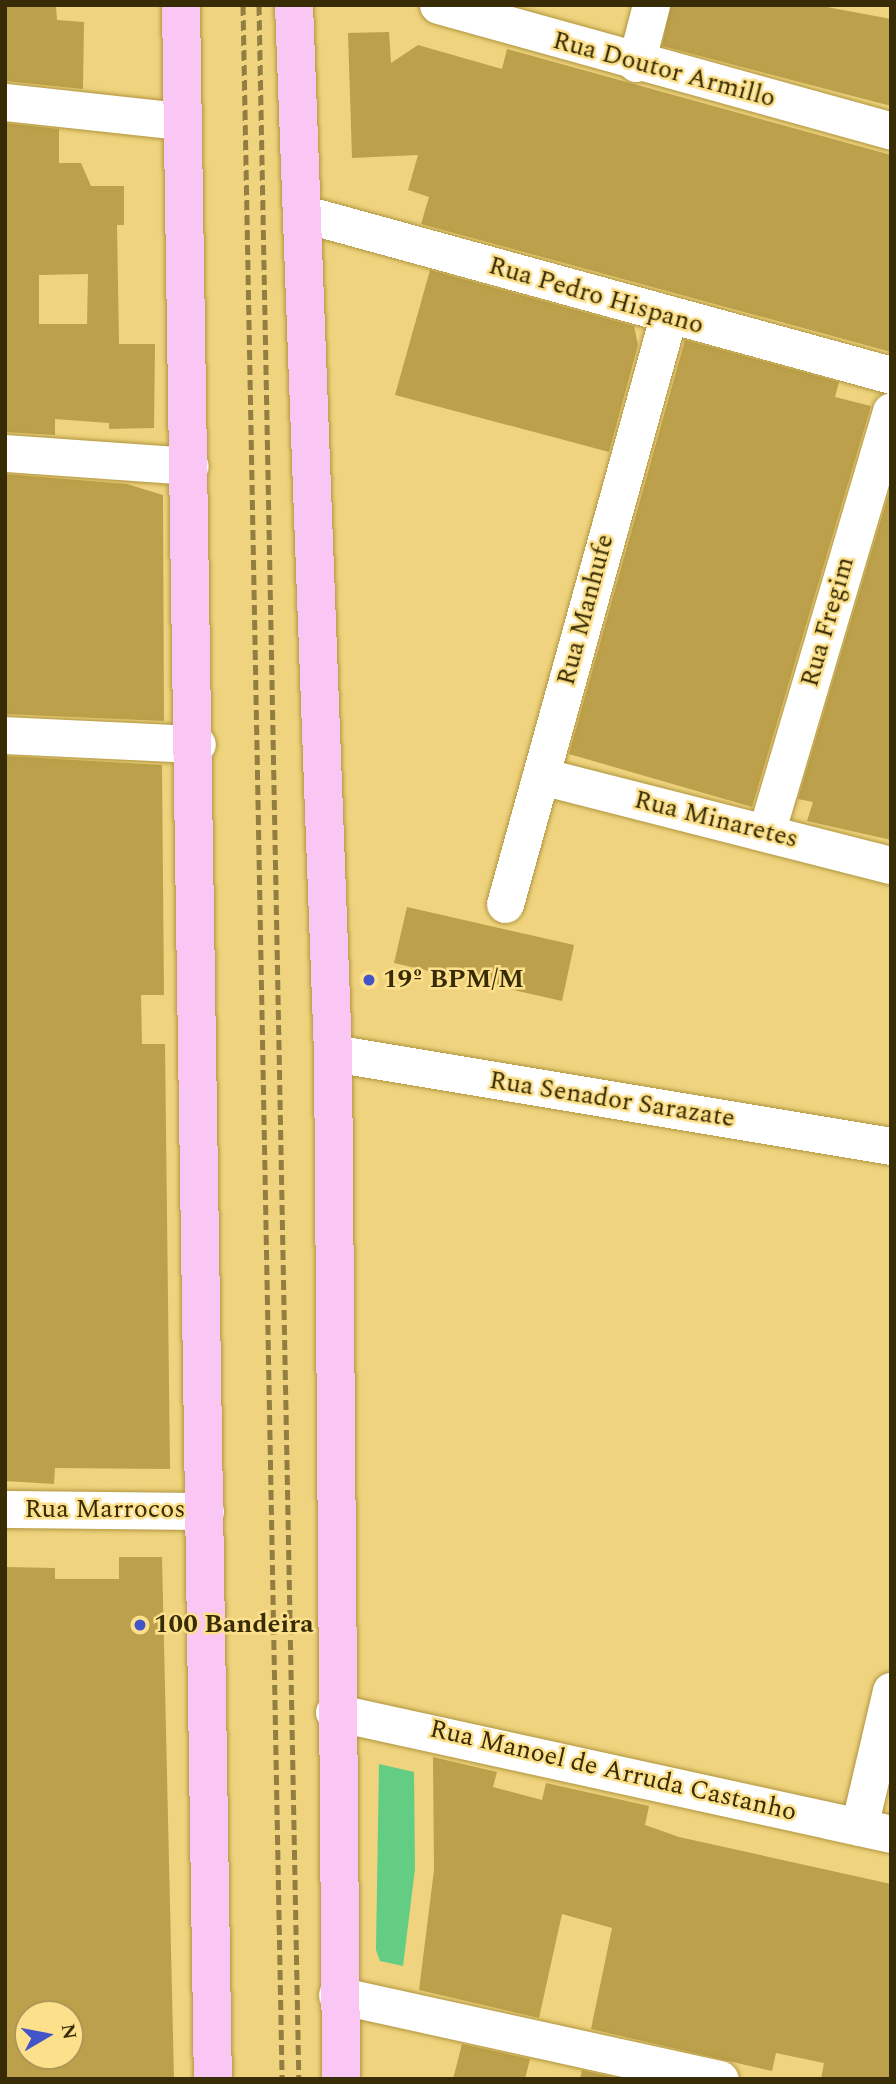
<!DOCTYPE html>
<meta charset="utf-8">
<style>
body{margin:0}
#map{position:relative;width:896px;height:2084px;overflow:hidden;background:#efd37e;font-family:Spectral,serif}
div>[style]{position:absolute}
.green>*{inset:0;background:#63cd84}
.building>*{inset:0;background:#bca04b}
.roads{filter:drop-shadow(0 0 2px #b0953f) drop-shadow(0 0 2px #b0953f)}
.minor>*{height:37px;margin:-18.5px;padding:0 18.5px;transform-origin:18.5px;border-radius:18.5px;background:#fff}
.primary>*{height:38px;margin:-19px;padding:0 19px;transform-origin:19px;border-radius:19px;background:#fac6f3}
.rail>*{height:5px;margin-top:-2.5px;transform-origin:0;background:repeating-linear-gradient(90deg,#927e41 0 10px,transparent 0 15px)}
.dots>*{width:19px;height:19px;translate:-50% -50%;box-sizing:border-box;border:4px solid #fde08b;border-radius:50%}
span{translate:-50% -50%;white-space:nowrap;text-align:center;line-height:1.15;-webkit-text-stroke:5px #fde08b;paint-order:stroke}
.street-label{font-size:26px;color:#372c06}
.poi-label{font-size:26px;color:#372c06;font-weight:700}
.left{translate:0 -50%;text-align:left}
.frame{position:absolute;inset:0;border:7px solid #372c06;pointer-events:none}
.north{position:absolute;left:14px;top:2000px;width:70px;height:70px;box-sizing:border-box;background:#fde08b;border:2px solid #ae9856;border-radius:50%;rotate:80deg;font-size:19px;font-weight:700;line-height:28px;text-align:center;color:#372c06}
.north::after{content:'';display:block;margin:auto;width:24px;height:32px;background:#4254c8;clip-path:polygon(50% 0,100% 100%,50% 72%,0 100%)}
</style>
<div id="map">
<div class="green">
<i style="clip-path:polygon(379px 1764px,414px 1772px,415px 1869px,403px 1966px,380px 1961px,376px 1950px)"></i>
</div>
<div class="building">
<i style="clip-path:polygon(5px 5px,56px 5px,57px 20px,84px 22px,83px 89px,5px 81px)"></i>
<i style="clip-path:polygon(671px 5px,816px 5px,891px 19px,891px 106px,662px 46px)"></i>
<i style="clip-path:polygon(389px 32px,391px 63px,418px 45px,502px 69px,507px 49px,891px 155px,891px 352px,421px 224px,429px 197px,408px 190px,418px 155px,352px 158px,348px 33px)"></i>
<i style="clip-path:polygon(evenodd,5px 123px,59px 129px,59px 163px,81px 163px,91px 186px,124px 186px,124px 225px,117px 225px,119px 344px,155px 344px,154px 428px,109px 429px,109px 423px,55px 419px,55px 435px,5px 432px,5px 123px,88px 274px,87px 324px,39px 324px,39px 275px,88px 274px)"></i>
<i style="clip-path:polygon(430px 270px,634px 326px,638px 345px,609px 452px,395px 395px)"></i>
<i style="clip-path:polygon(685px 340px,839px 382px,835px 397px,871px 406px,752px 807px,569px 754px)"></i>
<i style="clip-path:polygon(5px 474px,127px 484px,163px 495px,164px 721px,5px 714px)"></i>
<i style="clip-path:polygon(891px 486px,891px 840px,807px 821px,813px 802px,798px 799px)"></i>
<i style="clip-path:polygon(5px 756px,162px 765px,164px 995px,141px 995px,142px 1044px,165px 1044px,170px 1469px,55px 1468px,54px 1484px,5px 1481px)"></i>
<i style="clip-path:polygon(407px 907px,574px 945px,562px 1001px,394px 963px)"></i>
<i style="clip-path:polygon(evenodd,119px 1557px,162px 1557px,174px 2079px,5px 2079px,5px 1567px,55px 1568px,55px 1579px,119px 1579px,119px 1557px,28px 2014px,70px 2014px,70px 2056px,28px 2056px,28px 2014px)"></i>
<i style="clip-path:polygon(433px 1757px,497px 1772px,493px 1787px,542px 1800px,546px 1783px,649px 1806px,645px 1825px,679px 1837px,891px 1884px,891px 2079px,821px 2079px,824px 2063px,776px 2053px,772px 2071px,591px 2029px,612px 1928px,562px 1914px,539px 2018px,419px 1990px,434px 1870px)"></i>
<i style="clip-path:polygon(462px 2044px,530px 2059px,525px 2079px,453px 2079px)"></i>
<i style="clip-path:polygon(582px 2070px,621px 2079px,580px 2079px)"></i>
</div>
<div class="roads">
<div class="minor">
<i style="left:438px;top:5px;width:470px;rotate:15.5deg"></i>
<i style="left:636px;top:63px;width:60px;rotate:-75.5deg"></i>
<i style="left:5px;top:102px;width:177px;rotate:6.2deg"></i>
<i style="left:301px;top:213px;width:612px;rotate:15.35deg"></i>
<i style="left:5px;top:453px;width:185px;rotate:4deg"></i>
<i style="left:5px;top:735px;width:192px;rotate:2.7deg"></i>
<i style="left:541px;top:776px;width:361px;rotate:14.3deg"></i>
<i style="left:766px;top:833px;width:440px;rotate:-73.5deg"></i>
<i style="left:505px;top:904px;width:609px;rotate:-74.48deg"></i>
<i style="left:333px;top:1053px;width:566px;rotate:9.46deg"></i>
<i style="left:5px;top:1509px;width:200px;rotate:0.6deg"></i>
<i style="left:334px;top:1712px;width:570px;rotate:12.35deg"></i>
<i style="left:859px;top:1827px;width:140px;rotate:-76.8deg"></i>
<i style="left:337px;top:1995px;width:392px;rotate:12.4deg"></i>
</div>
<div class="primary">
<i style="left:181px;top:5px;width:2074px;rotate:89.12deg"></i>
<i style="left:294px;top:5px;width:1049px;rotate:87.87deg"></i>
<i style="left:333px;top:1053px;width:1026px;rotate:89.55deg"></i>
</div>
</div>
<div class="rail">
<i style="left:243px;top:5px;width:2074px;rotate:88.92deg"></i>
<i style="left:259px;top:5px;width:2074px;rotate:88.9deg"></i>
</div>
<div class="dots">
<i style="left:369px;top:980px;background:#4254c8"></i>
<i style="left:140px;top:1625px;background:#4254c8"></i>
</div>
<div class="street-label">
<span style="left:664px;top:70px;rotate:15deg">Rua Doutor Armillo</span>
<span style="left:596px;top:296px;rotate:16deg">Rua Pedro Hispano</span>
<span style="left:586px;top:610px;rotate:-75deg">Rua Manhufe</span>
<span style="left:828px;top:622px;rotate:-74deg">Rua Fregim</span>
<span style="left:716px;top:820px;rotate:14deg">Rua Minaretes</span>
<span style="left:612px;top:1100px;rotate:9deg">Rua Senador Sarazate</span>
<span style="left:105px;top:1510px">Rua Marrocos</span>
<span style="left:613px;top:1771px;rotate:13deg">Rua Manoel de Arruda Castanho</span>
</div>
<div class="poi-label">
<span class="left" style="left:383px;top:980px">19º BPM/M</span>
<span class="left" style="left:154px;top:1625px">100 Bandeira</span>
</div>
<div class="frame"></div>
<div class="north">N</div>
</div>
